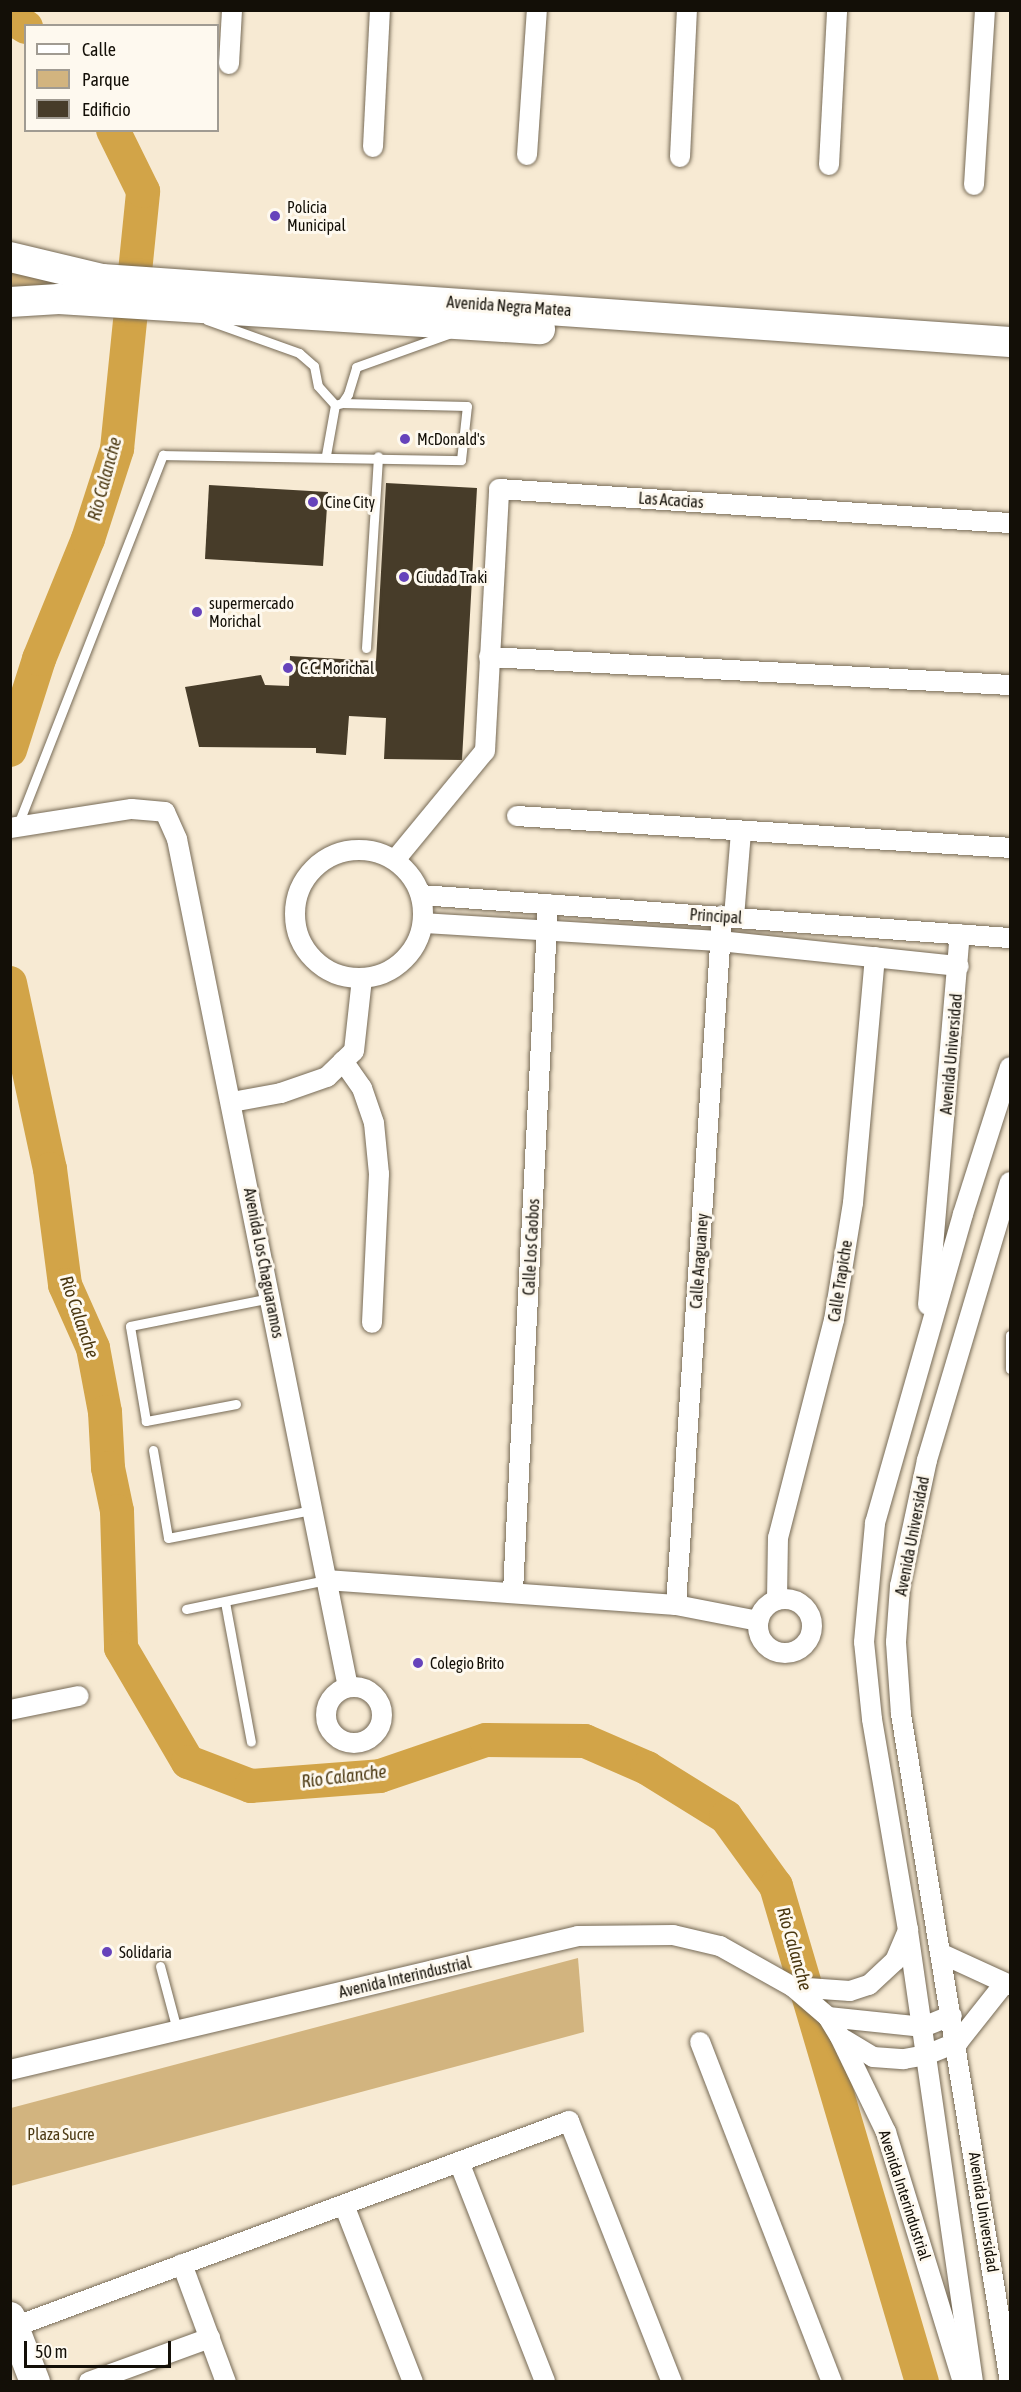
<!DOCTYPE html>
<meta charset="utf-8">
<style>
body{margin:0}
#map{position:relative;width:1021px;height:2392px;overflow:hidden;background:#f7ead3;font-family:"Asap Condensed",sans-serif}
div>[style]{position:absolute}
.green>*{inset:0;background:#d2b47f}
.river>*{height:34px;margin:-17px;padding:0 17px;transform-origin:17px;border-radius:17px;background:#d2a448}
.building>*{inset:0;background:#473c29}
.roads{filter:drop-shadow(0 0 2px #766a56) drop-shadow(0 0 2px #766a56)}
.lane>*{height:9px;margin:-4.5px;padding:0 4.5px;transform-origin:4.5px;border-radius:4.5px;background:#fff}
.street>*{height:20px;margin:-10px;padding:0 10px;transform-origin:10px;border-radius:10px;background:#fff}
.street>.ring{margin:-10px;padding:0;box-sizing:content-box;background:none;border:20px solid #fff;border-radius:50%}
.primary>*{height:30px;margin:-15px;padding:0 15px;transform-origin:15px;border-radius:15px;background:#fff}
.dots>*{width:16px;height:16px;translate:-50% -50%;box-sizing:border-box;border:3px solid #fef9ef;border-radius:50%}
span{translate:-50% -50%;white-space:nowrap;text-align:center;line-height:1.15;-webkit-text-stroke:6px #fef9ef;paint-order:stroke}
.poi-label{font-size:16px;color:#130f07}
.left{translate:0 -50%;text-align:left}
.street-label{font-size:16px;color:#130f07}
.park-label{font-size:16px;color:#4d3a13}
.water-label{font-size:18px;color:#49360f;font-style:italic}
.frame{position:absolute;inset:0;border:12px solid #130f07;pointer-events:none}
.legend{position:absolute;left:24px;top:24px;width:195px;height:108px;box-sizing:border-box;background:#fef9ef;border:2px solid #a09b92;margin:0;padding:8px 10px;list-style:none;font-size:18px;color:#130f07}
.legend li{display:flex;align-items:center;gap:12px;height:30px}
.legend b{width:30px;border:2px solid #a09b92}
.scale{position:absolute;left:24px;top:2341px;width:147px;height:27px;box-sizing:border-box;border:3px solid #130f07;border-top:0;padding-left:8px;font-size:18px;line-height:21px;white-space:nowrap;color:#130f07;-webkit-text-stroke:4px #fef9ef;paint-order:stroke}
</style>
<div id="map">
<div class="green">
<i style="clip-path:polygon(10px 264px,71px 284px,11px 296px)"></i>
<i style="clip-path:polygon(578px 1958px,584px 2032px,11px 2186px,11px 2108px)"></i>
</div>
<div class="river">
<i style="left:10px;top:17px;width:19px;rotate:32deg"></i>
<i style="left:10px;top:750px;width:96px;rotate:-72.3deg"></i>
<i style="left:39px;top:659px;width:130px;rotate:-67.8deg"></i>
<i style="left:88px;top:539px;width:95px;rotate:-72.1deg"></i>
<i style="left:117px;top:449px;width:259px;rotate:-84.2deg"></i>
<i style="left:143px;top:191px;width:68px;rotate:-116.2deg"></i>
<i style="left:10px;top:983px;width:190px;rotate:77.9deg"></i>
<i style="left:50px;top:1169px;width:117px;rotate:82.6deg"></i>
<i style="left:65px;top:1285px;width:69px;rotate:66deg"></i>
<i style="left:93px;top:1348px;width:65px;rotate:79.4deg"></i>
<i style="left:105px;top:1412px;width:56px;rotate:86.9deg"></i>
<i style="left:108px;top:1468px;width:44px;rotate:78.2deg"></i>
<i style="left:117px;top:1511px;width:137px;rotate:88.3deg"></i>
<i style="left:121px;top:1648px;width:132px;rotate:59.6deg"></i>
<i style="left:188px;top:1762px;width:67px;rotate:20.9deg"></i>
<i style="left:251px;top:1786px;width:129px;rotate:-4.4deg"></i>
<i style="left:380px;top:1776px;width:112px;rotate:-18.8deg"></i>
<i style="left:486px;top:1740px;width:99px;rotate:0.6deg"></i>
<i style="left:585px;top:1741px;width:68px;rotate:23.5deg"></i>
<i style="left:647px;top:1768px;width:93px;rotate:31.8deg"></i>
<i style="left:726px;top:1817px;width:85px;rotate:54.1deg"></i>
<i style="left:776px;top:1886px;width:517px;rotate:73.6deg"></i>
</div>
<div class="building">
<i style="clip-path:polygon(386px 483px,477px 488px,462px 760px,384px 759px,386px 718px,349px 716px,346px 755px,316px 753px,316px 748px,199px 747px,185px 687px,261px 675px,265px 685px,289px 686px,290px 656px,376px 661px)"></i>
<i style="clip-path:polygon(209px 485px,328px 492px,323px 566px,205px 559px)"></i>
</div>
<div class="roads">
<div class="lane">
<i style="left:207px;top:320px;width:98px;rotate:19.7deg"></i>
<i style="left:299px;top:353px;width:20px;rotate:41deg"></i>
<i style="left:314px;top:366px;width:20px;rotate:79deg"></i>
<i style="left:318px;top:386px;width:25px;rotate:48deg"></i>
<i style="left:326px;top:455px;width:51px;rotate:-79.8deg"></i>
<i style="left:335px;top:405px;width:7px;rotate:-16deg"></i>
<i style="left:342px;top:403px;width:11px;rotate:-56deg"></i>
<i style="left:348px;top:394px;width:28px;rotate:-73deg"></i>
<i style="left:356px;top:367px;width:98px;rotate:-19.7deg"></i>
<i style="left:366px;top:648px;width:192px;rotate:-86.4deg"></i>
<i style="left:17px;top:827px;width:400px;rotate:-68.6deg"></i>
<i style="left:163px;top:455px;width:298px;rotate:1deg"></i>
<i style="left:461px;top:460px;width:54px;rotate:-83.7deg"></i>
<i style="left:467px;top:406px;width:125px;rotate:-178.6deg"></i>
<i style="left:1010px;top:1335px;width:34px;rotate:90deg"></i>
<i style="left:236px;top:1404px;width:92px;rotate:169.3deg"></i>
<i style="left:146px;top:1421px;width:96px;rotate:-99.6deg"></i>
<i style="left:130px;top:1326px;width:143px;rotate:-11.3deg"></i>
<i style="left:153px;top:1450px;width:89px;rotate:80.3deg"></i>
<i style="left:168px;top:1538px;width:147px;rotate:-11deg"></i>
<i style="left:225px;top:1602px;width:142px;rotate:79.5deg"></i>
<i style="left:186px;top:1609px;width:143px;rotate:-11.7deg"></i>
<i style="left:160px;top:1966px;width:66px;rotate:75.1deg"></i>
</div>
<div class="street">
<i style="left:229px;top:64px;width:54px;rotate:-86.8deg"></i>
<i style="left:373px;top:147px;width:137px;rotate:-87.1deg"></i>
<i style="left:527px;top:155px;width:145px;rotate:-86.1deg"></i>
<i style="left:680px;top:157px;width:147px;rotate:-87.3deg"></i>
<i style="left:829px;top:165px;width:155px;rotate:-87deg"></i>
<i style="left:974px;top:185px;width:175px;rotate:-86.4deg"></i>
<i style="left:489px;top:657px;width:522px;rotate:3.08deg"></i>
<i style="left:517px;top:816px;width:494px;rotate:3.7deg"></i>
<i style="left:10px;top:828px;width:123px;rotate:-8.9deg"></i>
<i style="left:132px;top:809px;width:33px;rotate:5deg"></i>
<i style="left:165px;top:812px;width:30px;rotate:66deg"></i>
<i style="left:177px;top:839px;width:865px;rotate:78.6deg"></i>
<i class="ring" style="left:295px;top:850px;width:108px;height:108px"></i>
<i style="left:395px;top:860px;width:141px;rotate:-50.5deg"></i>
<i style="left:485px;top:751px;width:262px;rotate:-86.9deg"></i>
<i style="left:499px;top:489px;width:512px;rotate:3.81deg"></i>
<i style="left:421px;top:895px;width:591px;rotate:4.18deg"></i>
<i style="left:734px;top:917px;width:86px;rotate:-85.3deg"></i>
<i style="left:423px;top:923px;width:298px;rotate:3.5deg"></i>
<i style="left:720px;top:941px;width:240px;rotate:6deg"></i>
<i style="left:343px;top:1061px;width:33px;rotate:55deg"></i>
<i style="left:362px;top:1088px;width:37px;rotate:71deg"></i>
<i style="left:374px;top:1123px;width:51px;rotate:84.4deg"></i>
<i style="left:379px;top:1174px;width:149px;rotate:92.7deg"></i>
<i style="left:232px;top:1102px;width:50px;rotate:-10.4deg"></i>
<i style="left:281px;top:1093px;width:49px;rotate:-19.2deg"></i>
<i style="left:327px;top:1077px;width:37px;rotate:-44deg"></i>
<i style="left:354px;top:1051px;width:72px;rotate:-83.7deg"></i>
<i style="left:928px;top:1305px;width:372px;rotate:-85.1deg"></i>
<i style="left:326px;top:1580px;width:351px;rotate:4.1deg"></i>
<i style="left:676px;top:1605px;width:84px;rotate:11deg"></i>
<i style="left:513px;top:1591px;width:688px;rotate:-87.08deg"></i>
<i class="ring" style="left:758px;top:1599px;width:34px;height:34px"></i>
<i style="left:777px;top:1600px;width:62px;rotate:-89.1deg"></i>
<i style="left:778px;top:1538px;width:225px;rotate:-75.6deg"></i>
<i style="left:834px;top:1320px;width:119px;rotate:-80.8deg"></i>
<i style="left:853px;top:1203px;width:247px;rotate:-84.9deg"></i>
<i style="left:676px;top:1605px;width:691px;rotate:-86.18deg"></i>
<i class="ring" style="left:326px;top:1687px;width:36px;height:36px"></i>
<i style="left:10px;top:1710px;width:70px;rotate:-11.5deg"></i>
<i style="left:940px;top:1953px;width:77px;rotate:24.6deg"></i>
<i style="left:793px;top:1987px;width:57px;rotate:4deg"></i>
<i style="left:850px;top:1991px;width:20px;rotate:-18deg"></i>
<i style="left:869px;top:1985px;width:35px;rotate:-43deg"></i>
<i style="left:895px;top:1961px;width:34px;rotate:-67deg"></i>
<i style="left:828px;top:2017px;width:96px;rotate:6deg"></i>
<i style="left:923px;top:2027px;width:31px;rotate:-22deg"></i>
<i style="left:845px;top:2040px;width:33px;rotate:31deg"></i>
<i style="left:873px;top:2057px;width:31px;rotate:4deg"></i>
<i style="left:904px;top:2059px;width:22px;rotate:-10deg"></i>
<i style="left:926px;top:2055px;width:35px;rotate:-22deg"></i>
<i style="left:958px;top:2042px;width:74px;rotate:-51.6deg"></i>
<i style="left:700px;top:2042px;width:365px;rotate:68.8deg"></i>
<i style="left:10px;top:2070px;width:584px;rotate:-13.27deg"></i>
<i style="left:578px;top:1936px;width:95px;rotate:-0.6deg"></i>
<i style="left:673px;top:1935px;width:48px;rotate:13.2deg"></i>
<i style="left:720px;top:1946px;width:84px;rotate:29.3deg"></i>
<i style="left:793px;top:1987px;width:46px;rotate:40.6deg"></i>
<i style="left:828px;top:2017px;width:23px;rotate:59deg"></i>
<i style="left:840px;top:2037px;width:106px;rotate:64.2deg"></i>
<i style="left:886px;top:2132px;width:262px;rotate:72.9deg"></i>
<i style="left:459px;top:2162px;width:236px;rotate:68.6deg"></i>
<i style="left:344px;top:2205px;width:190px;rotate:68.7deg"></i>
<i style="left:182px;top:2264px;width:126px;rotate:69.6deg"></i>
<i style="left:14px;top:2327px;width:592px;rotate:-20.36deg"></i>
<i style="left:569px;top:2121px;width:281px;rotate:68.5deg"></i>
<i style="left:89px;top:2382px;width:129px;rotate:-20deg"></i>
<i style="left:973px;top:2382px;width:457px;rotate:-98.2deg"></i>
<i style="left:908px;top:1930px;width:214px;rotate:-99.7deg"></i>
<i style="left:872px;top:1719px;width:77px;rotate:-95.9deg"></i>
<i style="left:864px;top:1642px;width:120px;rotate:-84.7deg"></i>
<i style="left:875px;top:1523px;width:321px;rotate:-74.1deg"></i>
<i style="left:963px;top:1214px;width:154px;rotate:-72.3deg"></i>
<i style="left:1010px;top:2382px;width:677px;rotate:-99.27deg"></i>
<i style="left:901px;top:1714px;width:72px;rotate:-94deg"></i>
<i style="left:896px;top:1642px;width:56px;rotate:-85.9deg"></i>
<i style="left:900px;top:1586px;width:129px;rotate:-77.9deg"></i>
<i style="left:927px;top:1460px;width:290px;rotate:-73.4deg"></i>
</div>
<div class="primary">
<i style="left:10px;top:257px;width:95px;rotate:13.4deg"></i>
<i style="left:102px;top:279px;width:910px;rotate:3.97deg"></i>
<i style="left:10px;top:302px;width:49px;rotate:-3.5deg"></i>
<i style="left:59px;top:299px;width:482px;rotate:3.6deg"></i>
<i style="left:10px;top:2317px;width:70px;rotate:69deg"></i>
</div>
</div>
<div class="dots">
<i style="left:275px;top:216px;background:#6643bb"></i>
<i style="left:405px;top:439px;background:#6643bb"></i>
<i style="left:313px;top:502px;background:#6643bb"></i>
<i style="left:404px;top:577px;background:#6643bb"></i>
<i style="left:197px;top:612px;background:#6643bb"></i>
<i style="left:288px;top:668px;background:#6643bb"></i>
<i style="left:418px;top:1663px;background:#6643bb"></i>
<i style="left:107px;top:1952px;background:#6643bb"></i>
</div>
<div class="poi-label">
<span class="left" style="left:287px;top:216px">Policia<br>Municipal</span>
<span class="left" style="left:417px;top:439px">McDonald's</span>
<span class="left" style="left:325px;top:502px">Cine City</span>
<span class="left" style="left:416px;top:577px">Ciudad Traki</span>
<span class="left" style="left:209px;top:612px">supermercado<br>Morichal</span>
<span class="left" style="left:300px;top:668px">C.C. Morichal</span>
<span class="left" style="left:430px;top:1663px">Colegio Brito</span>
<span class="left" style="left:119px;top:1952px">Solidaria</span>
</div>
<div class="street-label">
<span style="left:509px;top:306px;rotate:4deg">Avenida Negra Matea</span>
<span style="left:671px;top:500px;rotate:4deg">Las Acacias</span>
<span style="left:716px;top:916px;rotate:4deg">Principal</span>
<span style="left:951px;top:1054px;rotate:-85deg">Avenida Universidad</span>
<span style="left:531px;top:1247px;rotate:-87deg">Calle Los Caobos</span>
<span style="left:699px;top:1261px;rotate:-86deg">Calle Araguaney</span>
<span style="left:264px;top:1263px;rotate:79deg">Avenida Los Chaguaramos</span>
<span style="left:840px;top:1281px;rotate:-81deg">Calle Trapiche</span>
<span style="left:912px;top:1536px;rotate:-79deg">Avenida Universidad</span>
<span style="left:405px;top:1977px;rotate:-13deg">Avenida Interindustrial</span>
<span style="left:905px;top:2195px;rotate:72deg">Avenida Interindustrial</span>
<span style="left:984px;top:2212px;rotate:81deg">Avenida Universidad</span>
</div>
<div class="park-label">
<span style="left:61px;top:2134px">Plaza Sucre</span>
</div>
<div class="water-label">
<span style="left:105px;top:479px;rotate:-75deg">Río Calanche</span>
<span style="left:79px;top:1317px;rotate:71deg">Río Calanche</span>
<span style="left:344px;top:1777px;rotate:-7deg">Río Calanche</span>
<span style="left:794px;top:1949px;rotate:74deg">Río Calanche</span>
</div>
<div class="frame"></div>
<ul class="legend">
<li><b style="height:8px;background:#fff"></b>Calle</li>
<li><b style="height:16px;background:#d2b47f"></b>Parque</li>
<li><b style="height:16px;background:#473c29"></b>Edificio</li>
</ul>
<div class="scale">50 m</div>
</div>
